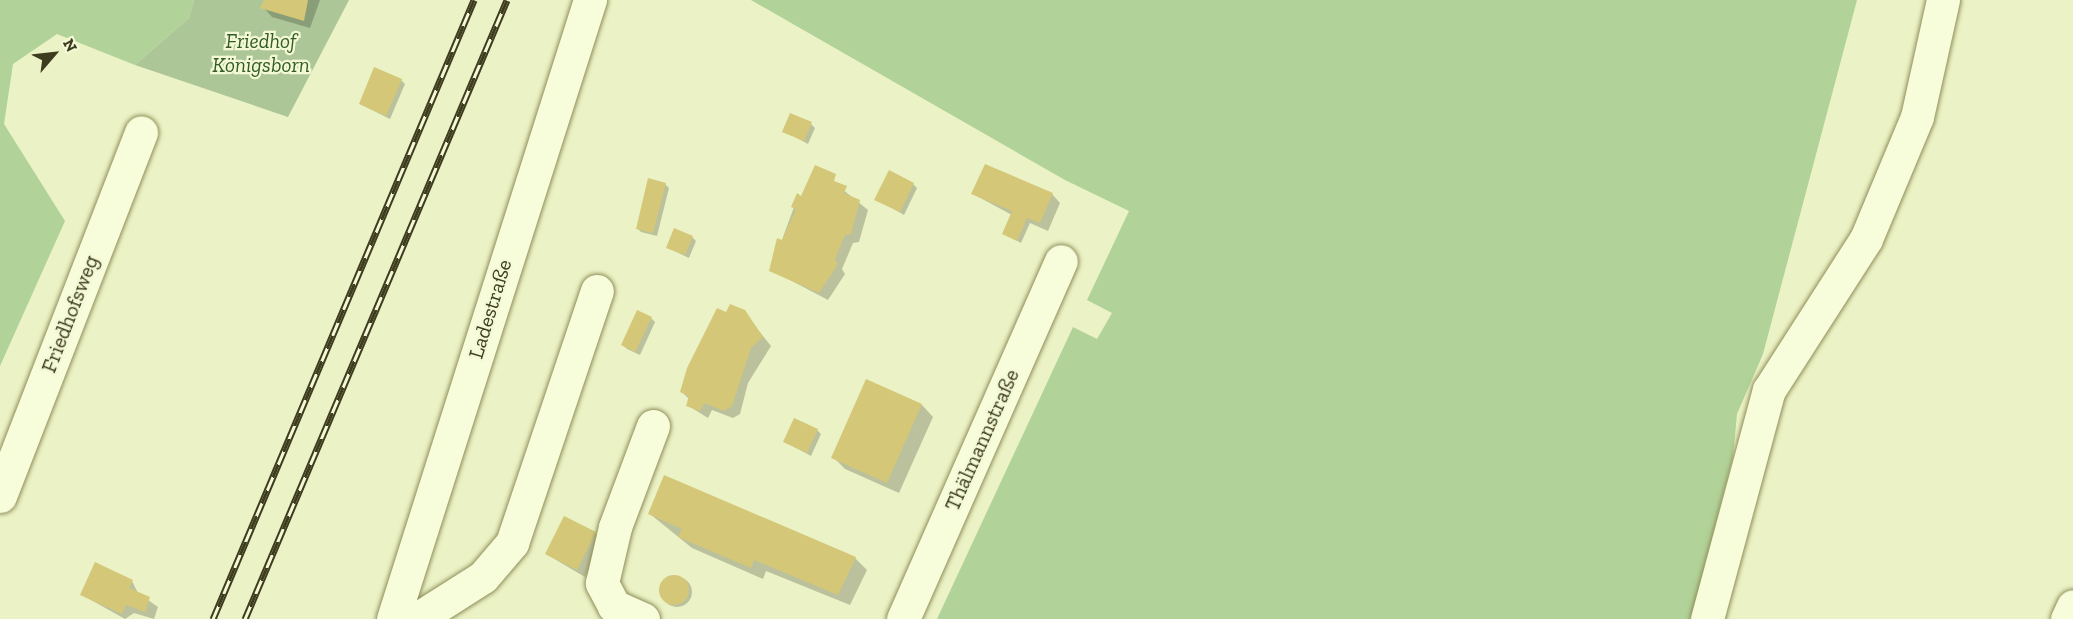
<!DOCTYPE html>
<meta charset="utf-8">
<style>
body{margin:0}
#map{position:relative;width:2073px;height:619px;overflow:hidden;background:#ebf2c5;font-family:"Zilla Slab",serif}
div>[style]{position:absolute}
.green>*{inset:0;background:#b1d298}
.cemetery>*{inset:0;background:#acc697}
.shadow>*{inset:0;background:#0003}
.round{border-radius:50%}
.building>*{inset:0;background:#d4c778}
.roads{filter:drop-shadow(0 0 2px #8f8e59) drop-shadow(0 0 2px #8f8e59)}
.minor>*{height:33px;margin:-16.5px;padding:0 16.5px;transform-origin:16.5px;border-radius:16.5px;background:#f7fcda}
.rail>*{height:7px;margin-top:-3.5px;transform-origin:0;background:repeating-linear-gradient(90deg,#f3f9d6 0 14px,#3e3c1e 0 28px);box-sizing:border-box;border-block:2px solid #3e3c1e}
span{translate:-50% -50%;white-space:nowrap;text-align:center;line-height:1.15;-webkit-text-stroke:4.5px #f3f9d6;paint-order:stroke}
.park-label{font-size:21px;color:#345d23;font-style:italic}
.street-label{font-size:21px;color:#3e3c1e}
.north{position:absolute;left:24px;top:24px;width:60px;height:60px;-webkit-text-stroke:4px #f3f9d6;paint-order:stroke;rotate:62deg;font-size:16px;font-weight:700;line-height:24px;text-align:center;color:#3e3c1e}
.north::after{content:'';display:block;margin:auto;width:21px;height:27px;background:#3e3c1e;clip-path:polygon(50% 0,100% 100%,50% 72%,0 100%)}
</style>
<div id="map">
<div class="green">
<i style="clip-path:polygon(0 0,194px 0,189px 18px,135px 65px,57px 34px,13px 64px,4px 124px,65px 221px,0 366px)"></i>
<i style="clip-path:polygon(751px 0,1857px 0,1763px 354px,1737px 414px,1733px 457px,1691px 619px,937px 619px,1073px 327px,1097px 339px,1112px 313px,1087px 300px,1129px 211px,1065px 180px)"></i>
</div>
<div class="cemetery">
<i style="clip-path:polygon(194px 0,349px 0,288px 117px,135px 65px,189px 18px)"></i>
</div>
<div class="shadow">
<i style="clip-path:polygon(266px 0,320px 0,310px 28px,272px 17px,264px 8px)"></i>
<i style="clip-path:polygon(401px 80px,405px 84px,390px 119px,360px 104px)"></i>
<i style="clip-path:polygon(811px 124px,815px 128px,808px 144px,784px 131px)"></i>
<i style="clip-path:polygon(816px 168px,868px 210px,859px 242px,853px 243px,842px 269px,845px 274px,828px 300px,771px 270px,798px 196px,802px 198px)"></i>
<i style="clip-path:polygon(665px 184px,669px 188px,657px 236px,641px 232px,637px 228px)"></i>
<i style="clip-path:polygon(913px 184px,917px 188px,904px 215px,876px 199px)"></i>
<i style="clip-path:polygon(973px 194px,1052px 194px,1060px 203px,1048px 231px,1030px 223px,1021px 243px,1004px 233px,1012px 215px)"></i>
<i style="clip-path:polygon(692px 237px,696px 241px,689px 258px,668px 248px)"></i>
<i style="clip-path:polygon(727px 314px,747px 316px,771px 346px,748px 383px,740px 414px,733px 418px,712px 410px,708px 418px,687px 405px,689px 399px,682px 392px)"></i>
<i style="clip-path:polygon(651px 318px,655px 322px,640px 355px,627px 349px,623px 345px)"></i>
<i style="clip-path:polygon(867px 381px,922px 405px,933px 417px,899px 493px,845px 469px,833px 457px)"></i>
<i style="clip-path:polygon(817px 430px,821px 434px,811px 456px,785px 442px)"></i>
<i style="clip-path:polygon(650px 514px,855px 558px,867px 570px,850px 605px,766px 571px,763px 579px,692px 548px)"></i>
<i style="clip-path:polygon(595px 533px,603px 541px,585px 577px,546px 554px)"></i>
<i class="round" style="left:662px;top:577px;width:30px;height:30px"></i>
<i style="clip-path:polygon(132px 581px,138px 593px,158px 607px,154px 619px,134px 613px,125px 619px,82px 595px)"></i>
</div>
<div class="building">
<i style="clip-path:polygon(264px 0,308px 0,304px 21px,260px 8px)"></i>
<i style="clip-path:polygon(374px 67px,402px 79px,386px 116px,359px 104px)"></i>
<i style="clip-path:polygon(790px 113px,812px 122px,804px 141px,782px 132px)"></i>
<i style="clip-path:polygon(985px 164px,1053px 193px,1040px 223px,1027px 218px,1017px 241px,1002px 234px,1012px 211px,971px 194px)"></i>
<i style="clip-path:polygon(815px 165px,836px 174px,834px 181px,847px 186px,844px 193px,860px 200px,851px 234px,845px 235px,835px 259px,838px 264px,819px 293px,769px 271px,777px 238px,782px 240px,796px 209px,791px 207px,797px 193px,801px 196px)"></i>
<i style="clip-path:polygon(889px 170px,914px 183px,900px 212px,874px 200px)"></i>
<i style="clip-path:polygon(648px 178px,666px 183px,653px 233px,636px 229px)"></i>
<i style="clip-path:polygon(674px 228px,693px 236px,685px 255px,666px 248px)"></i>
<i style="clip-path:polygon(730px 304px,745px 310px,763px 337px,751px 348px,732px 406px,724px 411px,704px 403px,700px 411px,686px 406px,689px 396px,680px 392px,687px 368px,717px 308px,726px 312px)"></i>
<i style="clip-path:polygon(637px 310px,652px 317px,635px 352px,621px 345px)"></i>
<i style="clip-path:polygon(866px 379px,922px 404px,887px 483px,831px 458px)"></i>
<i style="clip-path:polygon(794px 418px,818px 429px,807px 453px,783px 442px)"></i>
<i style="clip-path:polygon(664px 475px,856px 557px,838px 595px,754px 560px,751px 568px,678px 537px,682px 529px,648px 514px)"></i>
<i style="clip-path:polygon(564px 516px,596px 532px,577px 570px,545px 554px)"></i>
<i style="clip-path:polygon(95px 562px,133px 580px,129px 588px,150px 597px,145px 612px,126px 605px,122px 614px,80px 595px)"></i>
<i class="round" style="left:659px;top:575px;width:30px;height:30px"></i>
</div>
<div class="roads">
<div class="minor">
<i style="left:0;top:496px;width:390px;rotate:-68.8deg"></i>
<i style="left:393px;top:619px;width:650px;rotate:-72.35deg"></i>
<i style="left:417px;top:619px;width:78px;rotate:-32.5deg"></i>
<i style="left:483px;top:577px;width:45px;rotate:-49.5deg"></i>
<i style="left:512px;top:543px;width:266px;rotate:-71.4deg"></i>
<i style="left:643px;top:619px;width:32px;rotate:-156deg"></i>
<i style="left:614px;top:606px;width:26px;rotate:-118deg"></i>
<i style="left:602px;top:583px;width:57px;rotate:-76.9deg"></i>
<i style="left:615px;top:527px;width:108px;rotate:-69.4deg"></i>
<i style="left:903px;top:619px;width:391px;rotate:-66.2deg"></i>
<i style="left:1707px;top:619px;width:237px;rotate:-74.9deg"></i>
<i style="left:1769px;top:390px;width:179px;rotate:-57.3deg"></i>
<i style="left:1866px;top:239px;width:132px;rotate:-67.3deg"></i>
<i style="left:1917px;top:117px;width:120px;rotate:-77.5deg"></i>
<i style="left:2067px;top:619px;width:14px;rotate:-65deg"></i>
</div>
</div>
<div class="rail">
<i style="left:213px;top:619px;width:672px;rotate:-67.14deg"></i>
<i style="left:245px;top:619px;width:672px;rotate:-67.06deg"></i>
</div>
<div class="park-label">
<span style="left:261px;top:53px">Friedhof<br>Königsborn</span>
</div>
<div class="street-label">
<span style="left:490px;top:309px;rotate:-73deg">Ladestraße</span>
<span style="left:70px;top:314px;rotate:-69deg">Friedhofsweg</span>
<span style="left:982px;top:440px;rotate:-66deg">Thälmannstraße</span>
</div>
<div class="north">N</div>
</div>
